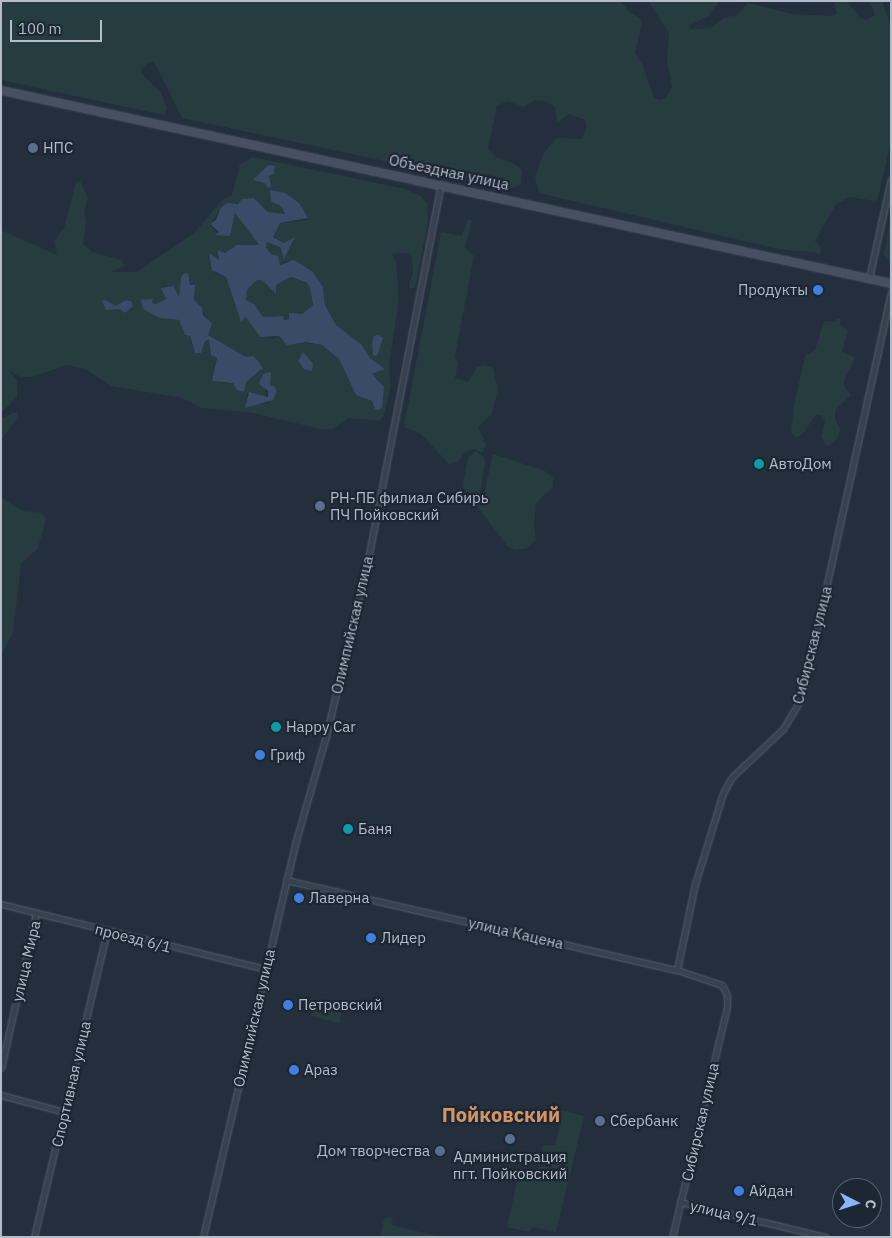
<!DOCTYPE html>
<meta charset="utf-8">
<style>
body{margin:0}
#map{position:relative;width:892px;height:1238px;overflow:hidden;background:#242f3e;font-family:"IBM Plex Sans",sans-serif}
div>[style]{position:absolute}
.green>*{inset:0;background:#263c3f}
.water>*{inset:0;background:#394c67}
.roads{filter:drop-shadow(0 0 1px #565f6c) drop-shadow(0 0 1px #565f6c)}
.street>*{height:5px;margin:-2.5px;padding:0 2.5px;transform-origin:2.5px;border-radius:2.5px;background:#38414e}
.secondary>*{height:7px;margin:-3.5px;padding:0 3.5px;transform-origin:3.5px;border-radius:3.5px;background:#465061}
.dots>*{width:14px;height:14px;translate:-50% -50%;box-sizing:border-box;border:2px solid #1d2633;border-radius:50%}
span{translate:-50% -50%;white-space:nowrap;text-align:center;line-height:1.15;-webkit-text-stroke:4.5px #1d2633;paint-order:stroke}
.poi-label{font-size:15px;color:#b4bcc9}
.left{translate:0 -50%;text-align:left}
.right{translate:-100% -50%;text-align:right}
.street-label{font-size:15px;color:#b4bcc9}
.district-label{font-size:20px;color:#d59563;font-weight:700}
.frame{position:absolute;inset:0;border:2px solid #b4bcc9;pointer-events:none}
.north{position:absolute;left:832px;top:1178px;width:50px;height:50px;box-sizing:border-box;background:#1d2633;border:1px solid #59626f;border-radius:50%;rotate:95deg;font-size:14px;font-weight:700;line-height:20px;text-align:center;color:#b4bcc9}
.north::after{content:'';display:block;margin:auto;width:18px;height:22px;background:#8ab4f8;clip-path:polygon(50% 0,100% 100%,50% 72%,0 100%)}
.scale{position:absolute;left:10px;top:20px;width:92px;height:22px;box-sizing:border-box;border:2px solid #b4bcc9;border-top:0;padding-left:6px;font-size:15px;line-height:18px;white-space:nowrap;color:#b4bcc9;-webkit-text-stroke:4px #1d2633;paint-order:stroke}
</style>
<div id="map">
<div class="green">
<i style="clip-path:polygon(1px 1px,621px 1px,628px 11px,640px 18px,642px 23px,635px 53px,643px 66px,654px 98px,660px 100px,666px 98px,672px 87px,667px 60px,669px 33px,648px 1px,720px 1px,708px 16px,689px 26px,690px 29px,711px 28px,725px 17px,736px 16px,748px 3px,792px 14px,832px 16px,837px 14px,834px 1px,847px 1px,860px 18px,867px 20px,875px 15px,870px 1px,882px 1px,891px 26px,891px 142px,878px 198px,875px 201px,850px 197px,836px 204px,815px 241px,821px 247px,820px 253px,778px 249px,539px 193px,535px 178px,543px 154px,557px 138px,582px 139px,587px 126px,585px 120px,569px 114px,557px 123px,555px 107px,545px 101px,535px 100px,524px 107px,507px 101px,497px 106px,488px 148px,496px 157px,515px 164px,522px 170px,521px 184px,512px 188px,182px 118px,154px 61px,146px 64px,140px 72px,160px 91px,167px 108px,164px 115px,1px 80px)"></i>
<i style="clip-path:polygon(evenodd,253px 157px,405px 189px,419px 195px,427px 203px,428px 222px,415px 288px,410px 288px,409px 284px,413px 273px,412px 257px,406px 253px,392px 254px,396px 262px,399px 298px,389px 367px,391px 385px,384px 415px,379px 421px,348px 418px,332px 429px,325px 430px,253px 413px,202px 408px,182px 398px,111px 386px,86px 369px,67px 365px,31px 377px,21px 377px,9px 371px,17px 381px,17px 397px,1px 413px,1px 230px,57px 255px,54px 241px,64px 228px,76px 182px,80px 181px,88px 198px,84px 212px,86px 222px,83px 244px,92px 252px,122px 260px,125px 266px,111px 272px,137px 272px,195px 232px,222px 200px,232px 195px,240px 164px,253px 157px,254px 198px,268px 212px,286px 214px,282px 207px,276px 205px,300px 208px,308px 220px,280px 223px,273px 236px,284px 243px,294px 241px,284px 258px,280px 247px,267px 242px,266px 248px,279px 265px,285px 261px,313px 272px,323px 287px,325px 305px,336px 326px,362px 345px,370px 358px,385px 369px,372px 374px,380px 381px,374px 408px,372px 401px,356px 395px,339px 359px,322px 345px,281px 340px,278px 336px,272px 339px,258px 335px,253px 323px,236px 308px,226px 277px,215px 273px,211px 254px,219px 260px,216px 252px,228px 252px,238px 245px,259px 245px,235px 213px,230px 233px,218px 233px,210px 226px,220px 209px,254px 198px,253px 157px,190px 277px,190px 285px,195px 285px,194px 300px,212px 324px,207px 330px,208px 335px,261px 366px,261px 371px,248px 380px,223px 383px,213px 371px,217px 358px,210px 350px,209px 340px,205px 341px,202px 350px,191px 344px,190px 336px,186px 336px,179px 320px,159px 318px,143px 309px,153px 300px,151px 303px,156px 304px,166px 298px,162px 287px,174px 286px,179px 297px,190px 277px,253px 157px,270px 383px,269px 403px,254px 404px,245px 408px,247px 395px,252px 392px,266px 398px,265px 388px,270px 383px)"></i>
<i style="clip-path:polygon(891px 213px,891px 264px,884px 254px)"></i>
<i style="clip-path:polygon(468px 219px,472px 221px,465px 247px,474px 256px,455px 356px,458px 363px,455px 378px,468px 382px,477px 367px,485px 365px,493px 368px,498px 389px,492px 413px,478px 427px,486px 445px,482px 453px,474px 449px,465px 451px,459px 461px,449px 464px,421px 434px,404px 427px,441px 232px,462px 236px)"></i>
<i style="clip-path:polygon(291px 277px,306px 282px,310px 288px,313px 305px,302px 314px,284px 320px,282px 316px,263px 317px,254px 304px,246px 300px,247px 290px,257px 280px,262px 280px,275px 294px,276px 285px)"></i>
<i style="clip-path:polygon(837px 319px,840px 319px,841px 326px,848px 330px,842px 351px,855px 358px,844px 380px,844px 386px,851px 395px,835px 410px,835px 419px,840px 429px,838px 438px,827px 447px,821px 437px,825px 421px,822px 415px,816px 415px,802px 435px,797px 437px,791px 433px,794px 405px,805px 356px,815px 350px,824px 321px,834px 322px)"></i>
<i style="clip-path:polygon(12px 413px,17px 413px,17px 418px,1px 440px,1px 419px)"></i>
<i style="clip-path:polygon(475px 451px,484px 457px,485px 463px,479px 501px,484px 494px,493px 454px,545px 471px,553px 478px,553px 487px,536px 503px,534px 524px,536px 539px,528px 548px,516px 550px,508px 547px,462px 486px,468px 459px)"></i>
<i style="clip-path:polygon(1px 497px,22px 511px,42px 513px,46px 519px,38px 548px,21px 564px,13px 633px,1px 655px)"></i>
<i style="clip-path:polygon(314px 1005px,342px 1011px,339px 1023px,311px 1016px)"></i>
<i style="clip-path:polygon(550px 1108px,584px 1116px,556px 1232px,532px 1227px,530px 1232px,507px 1227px,517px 1182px,541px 1166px,551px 1168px,553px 1159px,541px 1156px,543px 1145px,555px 1145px,562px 1116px,549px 1113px)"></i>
<i style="clip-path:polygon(389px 1217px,393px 1218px,391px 1225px,441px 1237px,380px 1237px,384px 1219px)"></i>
</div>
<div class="water">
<i style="clip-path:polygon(268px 165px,275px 166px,274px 174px,269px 176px,271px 186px,268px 188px,265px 183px,253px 180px)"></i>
<i style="clip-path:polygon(evenodd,270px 190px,285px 193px,299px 203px,308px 218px,280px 223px,273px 237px,284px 243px,295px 237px,284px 259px,280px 247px,267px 242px,266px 248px,271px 254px,278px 256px,280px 265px,294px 260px,313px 272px,323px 287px,325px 305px,336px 325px,362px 345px,370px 358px,385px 369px,372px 374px,384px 387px,382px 408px,378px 410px,375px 409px,372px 401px,356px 395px,339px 359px,322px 345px,306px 342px,287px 345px,279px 336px,260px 337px,246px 317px,241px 322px,226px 277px,212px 270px,209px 253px,219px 260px,217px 250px,225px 253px,237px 245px,259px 245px,235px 213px,230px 236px,215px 235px,219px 232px,210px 224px,216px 220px,220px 209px,227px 203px,238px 204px,242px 199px,254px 198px,268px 212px,285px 214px,282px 207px,271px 201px,270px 190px,291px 277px,306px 282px,310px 288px,313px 305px,302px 314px,289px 313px,289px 319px,284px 320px,283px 316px,263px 317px,254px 304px,246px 300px,247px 290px,257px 280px,262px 280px,276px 294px,276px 285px,291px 277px)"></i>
<i style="clip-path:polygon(188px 273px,190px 285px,195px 285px,194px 300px,202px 308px,203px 315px,212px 323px,208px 335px,246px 357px,254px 356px,263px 368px,246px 382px,244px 392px,237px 390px,233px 383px,212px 381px,217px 358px,211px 355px,209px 340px,205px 341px,201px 353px,195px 353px,190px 336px,185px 335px,179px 320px,159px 318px,143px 309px,141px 300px,153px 299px,152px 303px,156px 304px,166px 299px,161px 288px,174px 286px,179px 297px,181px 278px,183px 274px)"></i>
<i style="clip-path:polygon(105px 300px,116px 306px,126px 300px,132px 302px,133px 306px,125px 313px,120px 309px,106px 310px,102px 301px)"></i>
<i style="clip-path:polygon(378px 335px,383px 338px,377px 356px,373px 355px,372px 343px,374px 336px)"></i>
<i style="clip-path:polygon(303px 352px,313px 364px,312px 371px,304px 369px,298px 361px)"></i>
<i style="clip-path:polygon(271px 372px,270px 386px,274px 386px,277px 391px,273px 400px,245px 408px,249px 392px,268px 397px,268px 391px,259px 384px,263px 374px)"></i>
</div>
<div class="roads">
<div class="street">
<i style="left:869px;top:278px;width:101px;rotate:-77.5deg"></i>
<i style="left:286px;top:880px;width:401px;rotate:13deg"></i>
<i style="left:677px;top:970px;width:47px;rotate:18.4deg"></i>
<i style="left:722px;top:985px;width:11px;rotate:63deg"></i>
<i style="left:727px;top:995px;width:12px;rotate:90deg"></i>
<i style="left:727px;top:1007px;width:236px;rotate:103.4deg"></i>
<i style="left:1px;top:904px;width:272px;rotate:13.8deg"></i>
<i style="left:677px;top:970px;width:88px;rotate:-78.2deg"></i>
<i style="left:695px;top:884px;width:95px;rotate:-72.9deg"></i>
<i style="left:723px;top:793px;width:18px;rotate:-61deg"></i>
<i style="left:732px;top:777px;width:70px;rotate:-43.3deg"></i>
<i style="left:783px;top:729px;width:37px;rotate:-59deg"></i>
<i style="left:802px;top:697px;width:415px;rotate:-77.6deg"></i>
<i style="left:1px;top:1068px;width:159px;rotate:-77.3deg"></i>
<i style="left:1px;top:1095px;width:65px;rotate:15.1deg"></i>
<i style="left:680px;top:1202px;width:150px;rotate:13.5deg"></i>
<i style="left:34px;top:1237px;width:315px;rotate:-76.6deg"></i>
<i style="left:203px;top:1237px;width:404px;rotate:-76.8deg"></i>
<i style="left:295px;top:844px;width:112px;rotate:-74deg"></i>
<i style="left:326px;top:736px;width:182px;rotate:-76.7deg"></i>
<i style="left:368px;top:559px;width:382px;rotate:-79deg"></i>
</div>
<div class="secondary">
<i style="left:1px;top:90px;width:911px;rotate:12.24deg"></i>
</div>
</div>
<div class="dots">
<i style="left:33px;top:148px;background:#5c6f8a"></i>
<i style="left:818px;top:290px;background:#3f7fe0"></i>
<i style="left:759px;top:464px;background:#0f9aa8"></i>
<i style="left:320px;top:506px;background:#5c6f8a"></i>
<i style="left:276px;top:727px;background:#0f9aa8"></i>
<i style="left:260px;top:755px;background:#3f7fe0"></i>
<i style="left:348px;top:829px;background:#0f9aa8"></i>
<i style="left:299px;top:898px;background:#3f7fe0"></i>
<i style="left:371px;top:938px;background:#3f7fe0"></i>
<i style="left:288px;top:1005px;background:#3f7fe0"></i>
<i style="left:294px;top:1070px;background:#3f7fe0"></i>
<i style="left:600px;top:1121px;background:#5c6f8a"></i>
<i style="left:510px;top:1139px;background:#5c6f8a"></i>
<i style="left:440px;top:1151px;background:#5c6f8a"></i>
<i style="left:739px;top:1191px;background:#3f7fe0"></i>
</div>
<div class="poi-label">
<span class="left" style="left:43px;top:148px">НПС</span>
<span class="right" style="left:808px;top:290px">Продукты</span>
<span class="left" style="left:769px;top:464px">АвтоДом</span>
<span class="left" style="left:330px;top:506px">РН-ПБ филиал Сибирь<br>ПЧ Пойковский</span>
<span class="left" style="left:286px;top:727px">Happy Car</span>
<span class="left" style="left:270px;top:755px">Гриф</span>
<span class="left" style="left:358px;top:829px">Баня</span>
<span class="left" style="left:309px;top:898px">Лаверна</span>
<span class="left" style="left:381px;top:938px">Лидер</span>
<span class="left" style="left:298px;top:1005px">Петровский</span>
<span class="left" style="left:304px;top:1070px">Араз</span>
<span class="left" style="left:610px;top:1121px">Сбербанк</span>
<span class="right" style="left:430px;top:1151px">Дом творчества</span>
<span style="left:510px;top:1165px">Администрация<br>пгт. Пойковский</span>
<span class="left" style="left:749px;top:1191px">Айдан</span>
</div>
<div class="street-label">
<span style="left:449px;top:172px;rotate:12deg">Объездная улица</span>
<span style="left:352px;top:625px;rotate:-77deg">Олимпийская улица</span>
<span style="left:812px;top:645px;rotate:-76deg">Сибирская улица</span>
<span style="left:516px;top:933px;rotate:13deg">улица Кацена</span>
<span style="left:133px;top:938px;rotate:14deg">проезд 6/1</span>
<span style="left:26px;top:961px;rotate:-77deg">улица Мира</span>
<span style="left:254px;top:1018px;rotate:-77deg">Олимпийская улица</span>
<span style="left:71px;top:1084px;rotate:-77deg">Спортивная улица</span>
<span style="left:700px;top:1122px;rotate:-77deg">Сибирская улица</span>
<span style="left:724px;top:1213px;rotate:13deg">улица 9/1</span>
</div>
<div class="district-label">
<span style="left:501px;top:1114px">Пойковский</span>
</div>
<div class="frame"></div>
<div class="north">С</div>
<div class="scale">100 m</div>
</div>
